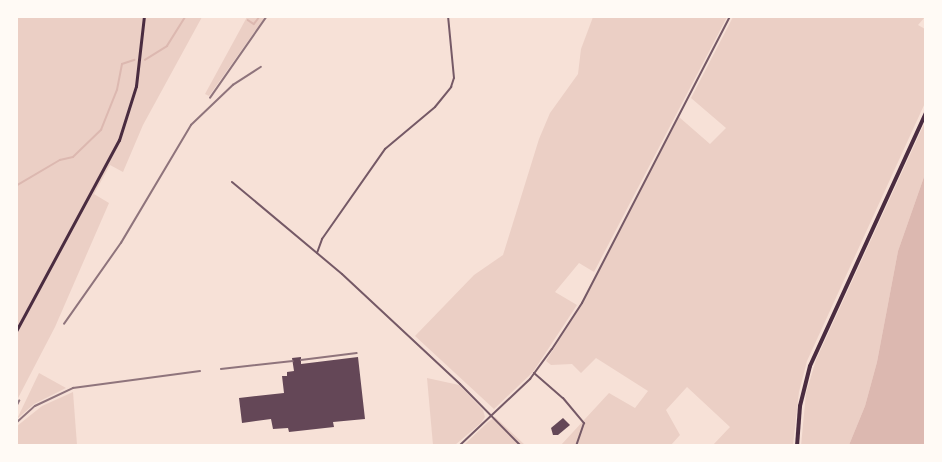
<!DOCTYPE html>
<style>
body{margin:0}
#map{position:relative;width:942px;height:462px;overflow:hidden;background:#f7e1d7;font-family:"IBM Plex Sans",sans-serif}
div>[style]{position:absolute}
.green>*{inset:0;background:#ebcfc5}
.water>*{inset:0;background:#dcb8b0}
.stream>*{height:1.5px;margin:-0.75px;padding:0 0.75px;transform-origin:0.75px;border-radius:0.75px;background:#dcb8b0}
.building>*{inset:0;background:#644757}
.minor>*{height:2px;margin:-1px;padding:0 1px;transform-origin:1px;border-radius:1px;background:#755966}
.secondary>*{height:3px;margin:-1.5px;padding:0 1.5px;transform-origin:1.5px;border-radius:1.5px;background:#4a2c40}
.trunk>*{height:4px;margin:-2px;padding:0 2px;transform-origin:2px;border-radius:2px;background:#4a2c40}
.rail>*{height:1.5px;margin:-0.75px;padding:0 0.75px;transform-origin:0.75px;border-radius:0.75px;background:#8f747c}
span{translate:-50% -50%;white-space:nowrap;text-align:center;line-height:1.15;-webkit-text-stroke:4.5px #fffaf5;paint-order:stroke}
.frame{position:absolute;inset:0;border:18px solid #fffaf5;pointer-events:none}
</style>
<div id="map">
<div class="green">
<i style="clip-path:polygon(17px 17px,202px 17px,143px 125px,123px 172px,110px 165px,94px 194px,109px 203px,55px 327px,17px 400px)"></i>
<i style="clip-path:polygon(247px 17px,265px 17px,209px 96px,205px 94px)"></i>
<i style="clip-path:polygon(593px 17px,727px 17px,594px 272px,579px 263px,555px 292px,577px 305px,533px 372px,494px 409px,415px 336px,474px 275px,503px 255px,539px 139px,550px 113px,578px 74px,581px 49px)"></i>
<i style="clip-path:polygon(733px 17px,925px 17px,918px 25px,925px 29px,925px 103px,807px 361px,799px 392px,793px 445px,713px 445px,730px 427px,687px 387px,666px 410px,680px 435px,671px 445px,561px 445px,609px 393px,635px 408px,648px 391px,596px 358px,581px 373px,572px 364px,551px 365px,546px 361px,573px 318px,679px 117px,710px 144px,726px 128px,691px 98px)"></i>
<i style="clip-path:polygon(925px 122px,925px 174px,898px 251px,877px 362px,865px 406px,849px 445px,801px 446px,806px 393px,816px 360px)"></i>
<i style="clip-path:polygon(39px 373px,66px 388px,34px 404px,17px 419px)"></i>
<i style="clip-path:polygon(427px 378px,459px 385px,483px 410px,485px 417px,481px 423px,455px 445px,433px 445px)"></i>
<i style="clip-path:polygon(73px 392px,77px 445px,17px 445px,17px 426px,42px 406px)"></i>
<i style="clip-path:polygon(495px 417px,525px 445px,463px 446px,488px 422px)"></i>
</div>
<div class="water">
<i style="clip-path:polygon(925px 174px,925px 445px,849px 445px,865px 406px,877px 362px,898px 251px)"></i>
</div>
<div class="stream">
<i style="left:248px;top:20px;width:7px;rotate:34deg"></i>
<i style="left:254px;top:24px;width:10px;rotate:-53deg"></i>
<i style="left:145px;top:60px;width:26px;rotate:-32deg"></i>
<i style="left:167px;top:46px;width:36px;rotate:-58deg"></i>
<i style="left:16px;top:186px;width:51px;rotate:-30.6deg"></i>
<i style="left:60px;top:160px;width:13px;rotate:-13deg"></i>
<i style="left:73px;top:157px;width:39px;rotate:-44deg"></i>
<i style="left:101px;top:130px;width:43px;rotate:-68.2deg"></i>
<i style="left:117px;top:90px;width:26px;rotate:-79deg"></i>
<i style="left:122px;top:64px;width:13px;rotate:-18deg"></i>
</div>
<div class="building">
<i style="clip-path:polygon(301px 357px,301px 364px,358px 357px,365px 419px,333px 422px,334px 427px,289px 432px,288px 428px,273px 429px,271px 419px,242px 423px,239px 398px,284px 393px,282px 376px,287px 376px,287px 372px,294px 371px,292px 358px)"></i>
<i style="clip-path:polygon(563px 418px,570px 425px,558px 435px,553px 435px,551px 428px)"></i>
</div>
<div class="minor">
<i style="left:232px;top:182px;width:143px;rotate:39.9deg"></i>
<i style="left:342px;top:274px;width:161px;rotate:43deg"></i>
<i style="left:460px;top:384px;width:87px;rotate:45.5deg"></i>
<i style="left:317px;top:253px;width:15px;rotate:-70deg"></i>
<i style="left:322px;top:239px;width:110px;rotate:-55deg"></i>
<i style="left:385px;top:149px;width:65px;rotate:-40deg"></i>
<i style="left:435px;top:107px;width:26px;rotate:-51deg"></i>
<i style="left:451px;top:87px;width:9px;rotate:-72deg"></i>
<i style="left:454px;top:78px;width:62px;rotate:-95.5deg"></i>
<i style="left:534px;top:373px;width:38px;rotate:41deg"></i>
<i style="left:563px;top:398px;width:33px;rotate:50deg"></i>
<i style="left:584px;top:423px;width:24px;rotate:109deg"></i>
<i style="left:459px;top:446px;width:98px;rotate:-43.3deg"></i>
<i style="left:530px;top:379px;width:37px;rotate:-54deg"></i>
<i style="left:552px;top:349px;width:55px;rotate:-56.9deg"></i>
<i style="left:582px;top:303px;width:323px;rotate:-62.7deg"></i>
</div>
<div class="secondary">
<i style="left:16px;top:331px;width:217px;rotate:-61.7deg"></i>
<i style="left:119px;top:140px;width:57px;rotate:-72.5deg"></i>
<i style="left:136px;top:86px;width:70px;rotate:-83.5deg"></i>
</div>
<div class="trunk">
<i style="left:797px;top:446px;width:40px;rotate:-85.7deg"></i>
<i style="left:800px;top:406px;width:41px;rotate:-76deg"></i>
<i style="left:810px;top:366px;width:278px;rotate:-65.4deg"></i>
</div>
<div class="rail">
<i style="left:210px;top:98px;width:100px;rotate:-55.2deg"></i>
<i style="left:64px;top:324px;width:99px;rotate:-54.9deg"></i>
<i style="left:121px;top:243px;width:137px;rotate:-59.3deg"></i>
<i style="left:191px;top:125px;width:58px;rotate:-43.6deg"></i>
<i style="left:233px;top:85px;width:33px;rotate:-33deg"></i>
<i style="left:301px;top:360px;width:56px;rotate:-7.1deg"></i>
<i style="left:221px;top:369px;width:72px;rotate:-6.3deg"></i>
<i style="left:16px;top:407px;width:7px;rotate:-63deg"></i>
<i style="left:16px;top:423px;width:25px;rotate:-42deg"></i>
<i style="left:35px;top:406px;width:42px;rotate:-25.3deg"></i>
<i style="left:73px;top:388px;width:128px;rotate:-7.6deg"></i>
</div>
<div class="frame"></div>
</div>
